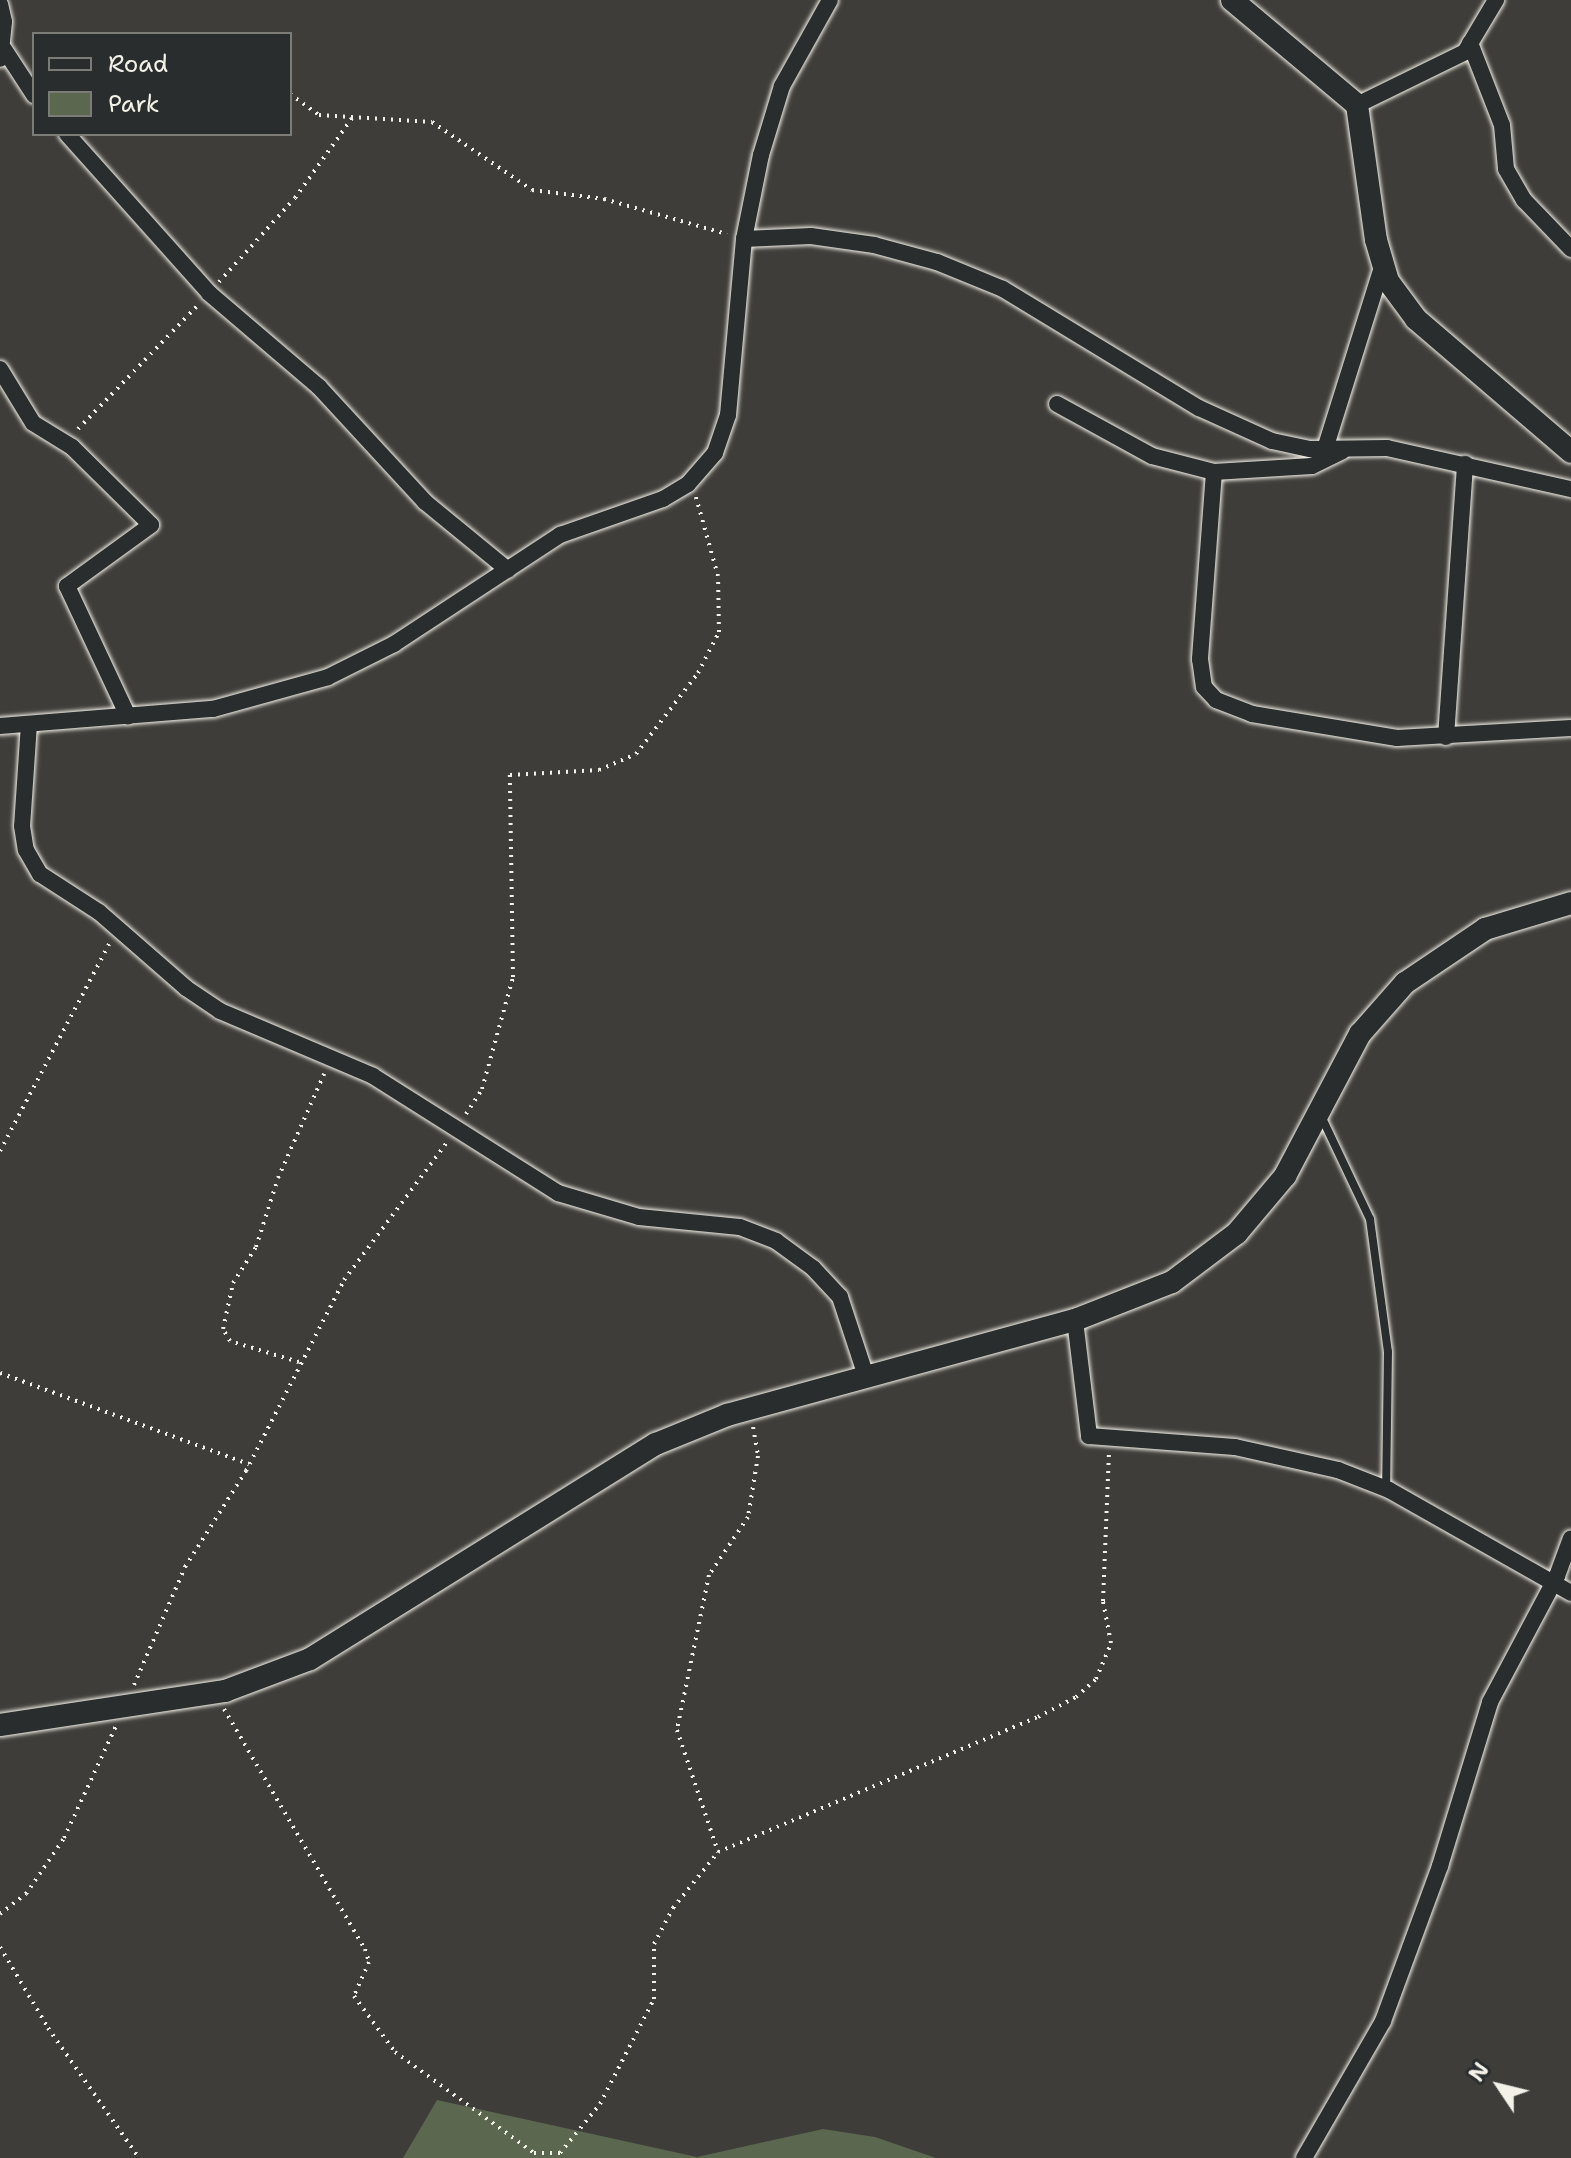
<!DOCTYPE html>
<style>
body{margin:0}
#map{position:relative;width:1571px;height:2158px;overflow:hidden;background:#3e3d39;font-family:"Shantell Sans",sans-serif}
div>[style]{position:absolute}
.green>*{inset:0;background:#5b674f}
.path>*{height:4px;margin-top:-2px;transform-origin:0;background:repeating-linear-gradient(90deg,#f4f1e8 0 2px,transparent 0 8px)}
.roads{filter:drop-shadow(0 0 2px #f4f1e8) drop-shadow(0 0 2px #f4f1e8)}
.lane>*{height:8px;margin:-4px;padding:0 4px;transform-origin:4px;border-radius:4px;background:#2a2d2e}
.street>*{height:16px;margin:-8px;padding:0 8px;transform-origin:8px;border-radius:8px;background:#2a2d2e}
.secondary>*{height:22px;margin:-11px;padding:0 11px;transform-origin:11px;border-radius:11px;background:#2a2d2e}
span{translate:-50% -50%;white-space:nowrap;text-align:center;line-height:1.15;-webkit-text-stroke:6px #2a2d2e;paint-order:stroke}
.legend{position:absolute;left:32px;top:32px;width:260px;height:104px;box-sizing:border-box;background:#2a2d2e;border:2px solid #7b7b78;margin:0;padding:10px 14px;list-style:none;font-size:24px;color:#f4f1e8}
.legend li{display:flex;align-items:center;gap:16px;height:40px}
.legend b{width:40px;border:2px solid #7b7b78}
.north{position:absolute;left:1459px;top:2046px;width:80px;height:80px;-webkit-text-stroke:6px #2a2d2e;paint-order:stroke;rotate:305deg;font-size:22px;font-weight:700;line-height:32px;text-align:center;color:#f4f1e8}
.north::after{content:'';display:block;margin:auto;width:28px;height:36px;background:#f4f1e8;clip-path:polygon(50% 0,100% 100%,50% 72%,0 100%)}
</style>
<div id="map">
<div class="green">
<i style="clip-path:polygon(437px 2100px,697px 2157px,823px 2129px,875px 2137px,936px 2158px,403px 2158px)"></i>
</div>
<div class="path">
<i style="left:290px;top:94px;width:36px;rotate:36deg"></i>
<i style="left:319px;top:115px;width:113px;rotate:3.5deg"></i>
<i style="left:432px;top:122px;width:121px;rotate:34.2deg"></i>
<i style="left:532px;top:190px;width:73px;rotate:7.1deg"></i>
<i style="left:604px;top:199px;width:128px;rotate:15.9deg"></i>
<i style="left:219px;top:282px;width:113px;rotate:-47.9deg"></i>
<i style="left:295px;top:198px;width:98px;rotate:-54.5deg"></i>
<i style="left:78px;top:429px;width:171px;rotate:-45.9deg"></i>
<i style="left:466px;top:1114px;width:30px;rotate:-57deg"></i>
<i style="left:482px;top:1089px;width:116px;rotate:-74.5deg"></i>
<i style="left:513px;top:977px;width:202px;rotate:-90.9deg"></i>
<i style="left:510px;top:775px;width:89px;rotate:-3.2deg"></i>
<i style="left:599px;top:770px;width:40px;rotate:-23.4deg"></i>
<i style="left:636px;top:754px;width:102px;rotate:-52.6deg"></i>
<i style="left:698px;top:673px;width:46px;rotate:-62.9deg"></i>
<i style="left:719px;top:632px;width:56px;rotate:-91deg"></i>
<i style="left:718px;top:576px;width:82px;rotate:-105.6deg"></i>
<i style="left:0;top:1151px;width:234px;rotate:-62.2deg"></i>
<i style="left:299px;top:1362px;width:72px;rotate:-163.1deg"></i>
<i style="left:230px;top:1341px;width:14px;rotate:-120deg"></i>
<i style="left:223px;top:1329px;width:47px;rotate:-77.7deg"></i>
<i style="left:233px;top:1283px;width:43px;rotate:-57.4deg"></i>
<i style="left:256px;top:1247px;width:72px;rotate:-72.3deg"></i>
<i style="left:278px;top:1178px;width:114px;rotate:-66.1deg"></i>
<i style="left:0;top:1373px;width:265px;rotate:20.1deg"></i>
<i style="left:753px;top:1427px;width:29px;rotate:80deg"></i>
<i style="left:758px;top:1456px;width:62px;rotate:99.3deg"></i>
<i style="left:748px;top:1517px;width:70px;rotate:123.9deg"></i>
<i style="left:709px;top:1575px;width:158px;rotate:101.7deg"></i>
<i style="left:677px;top:1730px;width:129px;rotate:71.4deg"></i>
<i style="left:718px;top:1852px;width:347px;rotate:-22.9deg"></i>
<i style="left:1038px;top:1717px;width:43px;rotate:-27.8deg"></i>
<i style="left:1076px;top:1697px;width:27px;rotate:-42deg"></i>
<i style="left:1096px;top:1679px;width:39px;rotate:-67deg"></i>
<i style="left:1111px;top:1643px;width:43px;rotate:-100.8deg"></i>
<i style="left:1103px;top:1601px;width:147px;rotate:-87.7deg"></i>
<i style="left:134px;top:1685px;width:129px;rotate:-66.6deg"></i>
<i style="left:185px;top:1567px;width:114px;rotate:-57.6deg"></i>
<i style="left:246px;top:1471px;width:215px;rotate:-62.8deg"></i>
<i style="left:344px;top:1280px;width:174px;rotate:-53.2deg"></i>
<i style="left:224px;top:1709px;width:278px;rotate:59.6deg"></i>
<i style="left:365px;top:1949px;width:14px;rotate:73deg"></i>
<i style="left:369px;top:1962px;width:37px;rotate:114deg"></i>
<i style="left:354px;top:1996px;width:69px;rotate:53.8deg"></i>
<i style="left:395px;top:2052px;width:172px;rotate:36deg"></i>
<i style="left:534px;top:2153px;width:26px"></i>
<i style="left:560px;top:2153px;width:63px;rotate:-50.8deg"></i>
<i style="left:600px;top:2104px;width:118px;rotate:-62.8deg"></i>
<i style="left:654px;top:1999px;width:55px;rotate:-90deg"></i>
<i style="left:654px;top:1944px;width:41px;rotate:-62.2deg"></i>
<i style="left:673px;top:1908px;width:72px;rotate:-51.2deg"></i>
<i style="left:0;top:1914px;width:33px;rotate:-38deg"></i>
<i style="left:26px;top:1894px;width:68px;rotate:-55.8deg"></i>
<i style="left:64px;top:1838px;width:123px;rotate:-65.1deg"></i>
<i style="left:0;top:1947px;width:94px;rotate:59.3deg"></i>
<i style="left:48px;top:2028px;width:159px;rotate:55deg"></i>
</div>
<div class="roads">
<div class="lane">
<i style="left:1322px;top:1118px;width:112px;rotate:64.6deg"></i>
<i style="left:1370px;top:1219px;width:134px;rotate:82.3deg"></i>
<i style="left:1388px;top:1352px;width:136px;rotate:90.8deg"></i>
</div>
<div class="street">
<i style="left:0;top:4px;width:18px;rotate:77deg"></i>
<i style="left:4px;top:22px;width:37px;rotate:96deg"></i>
<i style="left:1470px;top:43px;width:88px;rotate:68.7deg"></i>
<i style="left:1502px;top:125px;width:44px;rotate:84.8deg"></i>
<i style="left:1506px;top:169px;width:36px;rotate:60deg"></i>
<i style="left:1524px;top:200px;width:68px;rotate:46.2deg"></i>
<i style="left:4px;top:49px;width:55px;rotate:56.9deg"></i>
<i style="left:1357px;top:105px;width:120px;rotate:-26.1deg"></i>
<i style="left:1465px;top:52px;width:61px;rotate:-59.2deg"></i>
<i style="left:67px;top:134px;width:213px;rotate:48.2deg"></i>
<i style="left:209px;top:293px;width:145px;rotate:40.5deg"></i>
<i style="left:319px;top:387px;width:156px;rotate:47.3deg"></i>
<i style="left:425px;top:502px;width:107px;rotate:39.3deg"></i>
<i style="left:744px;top:239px;width:67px;rotate:-2.6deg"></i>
<i style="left:811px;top:236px;width:64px;rotate:8.1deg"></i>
<i style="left:874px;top:245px;width:65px;rotate:15.1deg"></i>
<i style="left:937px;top:262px;width:71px;rotate:22.2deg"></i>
<i style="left:1003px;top:289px;width:229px;rotate:31.3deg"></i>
<i style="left:1199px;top:408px;width:80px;rotate:24.3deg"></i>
<i style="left:1272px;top:441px;width:40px;rotate:12deg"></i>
<i style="left:1311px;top:449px;width:76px;rotate:-0.8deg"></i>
<i style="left:1387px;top:448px;width:189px;rotate:12.6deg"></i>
<i style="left:0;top:369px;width:63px;rotate:58.6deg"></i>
<i style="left:33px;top:423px;width:46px;rotate:31.6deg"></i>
<i style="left:72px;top:447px;width:111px;rotate:44.6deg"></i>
<i style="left:151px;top:525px;width:104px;rotate:144deg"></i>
<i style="left:67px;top:586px;width:144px;rotate:64.9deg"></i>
<i style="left:1057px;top:404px;width:108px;rotate:28.7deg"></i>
<i style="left:1152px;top:456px;width:64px;rotate:14.5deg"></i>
<i style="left:1214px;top:472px;width:98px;rotate:-3.5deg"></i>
<i style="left:1312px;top:466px;width:34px;rotate:-26deg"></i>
<i style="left:1325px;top:449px;width:194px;rotate:-72.6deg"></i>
<i style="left:1214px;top:472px;width:188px;rotate:94.3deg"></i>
<i style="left:1200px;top:659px;width:28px;rotate:82deg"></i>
<i style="left:1204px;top:687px;width:18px;rotate:47deg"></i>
<i style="left:1216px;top:700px;width:39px;rotate:21deg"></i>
<i style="left:1252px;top:714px;width:147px;rotate:9.4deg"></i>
<i style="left:1397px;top:738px;width:174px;rotate:-3.3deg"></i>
<i style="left:29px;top:724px;width:102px;rotate:93.9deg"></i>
<i style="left:22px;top:826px;width:24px;rotate:81deg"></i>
<i style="left:26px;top:850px;width:28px;rotate:60deg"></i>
<i style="left:40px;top:874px;width:70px;rotate:32.8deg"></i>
<i style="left:99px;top:912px;width:116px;rotate:41.1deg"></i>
<i style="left:186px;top:988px;width:41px;rotate:34.1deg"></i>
<i style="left:220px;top:1011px;width:166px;rotate:23deg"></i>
<i style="left:373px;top:1076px;width:219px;rotate:32.3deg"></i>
<i style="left:558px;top:1193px;width:84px;rotate:16.5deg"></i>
<i style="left:639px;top:1217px;width:101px;rotate:5.7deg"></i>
<i style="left:740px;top:1227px;width:39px;rotate:21deg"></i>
<i style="left:776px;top:1241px;width:46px;rotate:36.1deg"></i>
<i style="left:813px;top:1268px;width:40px;rotate:47deg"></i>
<i style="left:840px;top:1297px;width:83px;rotate:71.8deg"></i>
<i style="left:0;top:726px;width:214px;rotate:-4.6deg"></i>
<i style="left:213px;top:709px;width:119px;rotate:-15.5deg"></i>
<i style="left:328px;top:677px;width:74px;rotate:-26.6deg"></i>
<i style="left:394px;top:644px;width:199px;rotate:-33.3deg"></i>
<i style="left:560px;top:535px;width:109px;rotate:-19.3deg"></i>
<i style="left:663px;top:499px;width:29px;rotate:-31deg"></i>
<i style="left:688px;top:484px;width:41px;rotate:-48.9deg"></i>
<i style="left:715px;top:453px;width:40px;rotate:-71.1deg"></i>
<i style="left:728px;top:415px;width:177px;rotate:-84.8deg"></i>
<i style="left:744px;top:239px;width:86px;rotate:-78.6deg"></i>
<i style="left:761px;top:155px;width:72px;rotate:-73.1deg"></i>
<i style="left:782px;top:86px;width:98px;rotate:-60.8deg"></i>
<i style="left:1446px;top:737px;width:274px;rotate:-86deg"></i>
<i style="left:1075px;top:1320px;width:117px;rotate:83.1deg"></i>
<i style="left:1089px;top:1436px;width:146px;rotate:4.3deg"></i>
<i style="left:1235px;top:1447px;width:106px;rotate:12.6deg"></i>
<i style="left:1338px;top:1470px;width:55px;rotate:21.4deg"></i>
<i style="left:1389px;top:1490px;width:209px;rotate:29.5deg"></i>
<i style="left:1304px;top:2158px;width:158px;rotate:-60deg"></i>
<i style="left:1383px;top:2021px;width:165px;rotate:-69.8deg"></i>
<i style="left:1440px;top:1866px;width:171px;rotate:-73deg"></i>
<i style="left:1490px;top:1702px;width:143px;rotate:-62deg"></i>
<i style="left:1557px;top:1576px;width:40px;rotate:-69.8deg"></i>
</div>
<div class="secondary">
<i style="left:1232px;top:0;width:163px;rotate:40deg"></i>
<i style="left:1357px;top:105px;width:136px;rotate:82deg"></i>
<i style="left:1376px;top:240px;width:43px;rotate:73.7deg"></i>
<i style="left:1388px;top:281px;width:47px;rotate:53.6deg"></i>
<i style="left:1416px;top:319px;width:204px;rotate:40.6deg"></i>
<i style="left:0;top:1725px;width:228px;rotate:-8.6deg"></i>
<i style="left:225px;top:1691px;width:91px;rotate:-20.6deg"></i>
<i style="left:310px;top:1659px;width:407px;rotate:-31.9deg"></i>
<i style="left:656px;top:1444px;width:77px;rotate:-22.2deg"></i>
<i style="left:727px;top:1415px;width:361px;rotate:-15.3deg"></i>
<i style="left:1075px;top:1320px;width:104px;rotate:-21.4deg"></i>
<i style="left:1172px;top:1282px;width:81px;rotate:-37deg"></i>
<i style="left:1237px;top:1233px;width:75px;rotate:-49.9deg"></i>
<i style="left:1285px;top:1176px;width:161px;rotate:-62.2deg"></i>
<i style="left:1360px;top:1034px;width:68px;rotate:-48.6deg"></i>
<i style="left:1405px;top:983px;width:97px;rotate:-34deg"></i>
<i style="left:1485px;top:929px;width:90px;rotate:-16.8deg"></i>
</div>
</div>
<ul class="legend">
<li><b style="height:10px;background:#2a2d2e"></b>Road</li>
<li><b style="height:22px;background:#5b674f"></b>Park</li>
</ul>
<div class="north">N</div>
</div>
